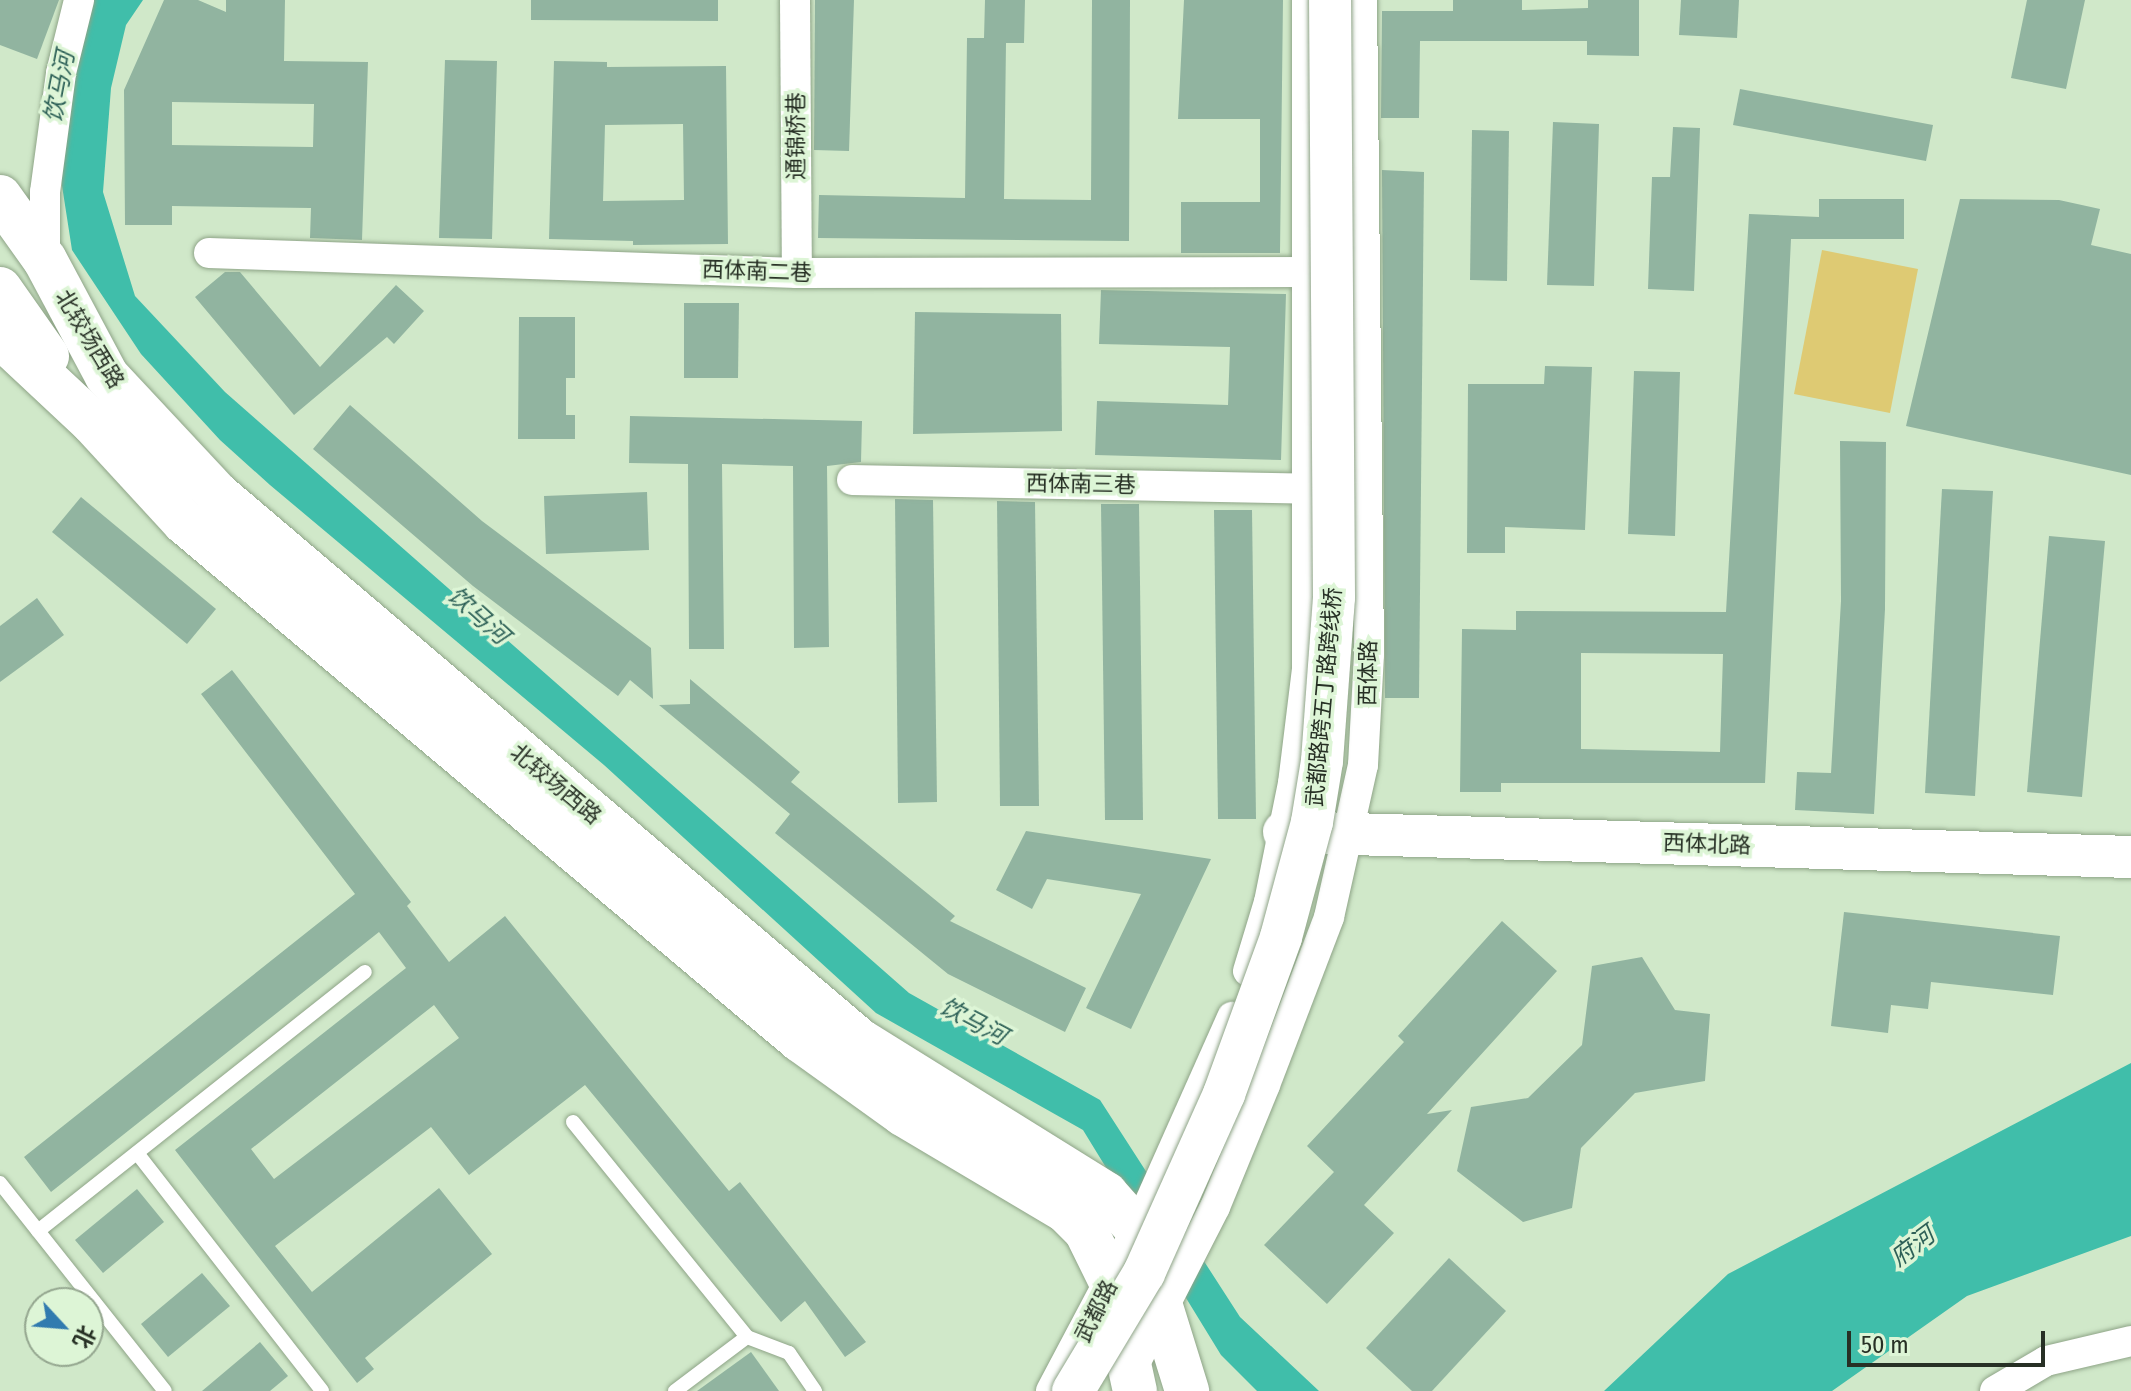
<!DOCTYPE html>
<meta charset="utf-8">
<style>
body{margin:0}
#map{position:relative;width:2131px;height:1391px;overflow:hidden;background:#d0e8c9;font-family:"Fira Sans Condensed","Noto Sans SC",sans-serif}
div>[style]{position:absolute}
.green>*{inset:0;background:#deca73}
.water>*{inset:0;background:#40beaa}
.building>*{inset:0;background:#91b4a0}
.roads{filter:drop-shadow(0 0 2px #8ea487) drop-shadow(0 0 2px #8ea487)}
.lane>*{height:14px;margin:-7px;padding:0 7px;transform-origin:7px;border-radius:7px;background:#fff}
.street>*{height:30px;margin:-15px;padding:0 15px;transform-origin:15px;border-radius:15px;background:#fff}
.secondary>*{height:42px;margin:-21px;padding:0 21px;transform-origin:21px;border-radius:21px;background:#fff}
.primary>*{height:44px;margin:-22px;padding:0 22px;transform-origin:22px;border-radius:22px;background:#fff}
.bridges{filter:drop-shadow(0 0 2px #8ea487) drop-shadow(0 0 2px #8ea487)}
.secondary-bridge>*{height:42px;margin:-21px;padding:0 21px;transform-origin:21px;border-radius:21px;background:#fff}
span{translate:-50% -50%;white-space:nowrap;text-align:center;line-height:1.15;-webkit-text-stroke:7px #ddf5d6;paint-order:stroke}
.street-label{font-size:22px;color:#273025}
.water-label{font-size:24px;color:#2d6057;font-style:italic}
.north{position:absolute;left:24px;top:1287px;width:80px;height:80px;box-sizing:border-box;background:#ddf5d6;border:2px solid #94a68f;border-radius:50%;rotate:116deg;font-size:22px;font-weight:700;line-height:32px;text-align:center;color:#273025}
.north::after{content:'';display:block;margin:auto;width:28px;height:36px;background:#317baf;clip-path:polygon(50% 0,100% 100%,50% 72%,0 100%)}
.scale{position:absolute;left:1847px;top:1331px;width:198px;height:36px;box-sizing:border-box;border:4px solid #273025;border-top:0;padding-left:10px;font-size:24px;line-height:28px;white-space:nowrap;color:#273025;-webkit-text-stroke:6px #ddf5d6;paint-order:stroke}
</style>
<div id="map">
<div class="green">
<i style="clip-path:polygon(1822px 250px,1918px 269px,1890px 413px,1794px 394px)"></i>
</div>
<div class="water">
<i style="clip-path:polygon(86px 0,143px 0,126px 25px,111px 88px,103px 192px,135px 296px,225px 392px,909px 993px,1100px 1100px,1240px 1317px,1319px 1391px,1257px 1391px,1221px 1355px,1083px 1130px,876px 1013px,604px 765px,270px 485px,220px 440px,141px 354px,72px 250px,58px 160px)"></i>
<i style="clip-path:polygon(2131px 1063px,2131px 1236px,1967px 1296px,1832px 1391px,1604px 1391px,1728px 1274px)"></i>
</div>
<div class="building">
<i style="clip-path:polygon(0 0,59px 0,37px 59px,0 45px)"></i>
<i style="clip-path:polygon(evenodd,164px 0,198px 0,226px 12px,226px 0,285px 0,284px 61px,368px 62px,362px 240px,310px 238px,311px 208px,172px 206px,172px 225px,125px 225px,124px 90px,164px 0,172px 102px,314px 104px,313px 147px,172px 145px,172px 102px)"></i>
<i style="clip-path:polygon(531px 0,718px 0,718px 21px,531px 20px)"></i>
<i style="clip-path:polygon(815px 0,854px 0,849px 151px,814px 150px)"></i>
<i style="clip-path:polygon(985px 0,1025px 0,1024px 43px,1006px 43px,1004px 199px,1091px 200px,1092px 0,1130px 0,1129px 241px,818px 238px,819px 195px,965px 198px,967px 38px,984px 38px)"></i>
<i style="clip-path:polygon(1184px 0,1283px 0,1280px 253px,1181px 253px,1181px 202px,1260px 202px,1260px 119px,1178px 119px)"></i>
<i style="clip-path:polygon(1453px 0,1522px 0,1522px 10px,1588px 8px,1588px 0,1639px 0,1639px 56px,1587px 55px,1587px 41px,1420px 41px,1419px 118px,1381px 118px,1382px 11px,1453px 11px)"></i>
<i style="clip-path:polygon(1681px 0,1739px 0,1737px 38px,1679px 35px)"></i>
<i style="clip-path:polygon(2027px 0,2085px 0,2066px 89px,2011px 78px)"></i>
<i style="clip-path:polygon(445px 60px,497px 61px,492px 239px,439px 238px)"></i>
<i style="clip-path:polygon(evenodd,554px 61px,607px 62px,607px 67px,726px 66px,728px 244px,633px 245px,633px 241px,549px 239px,554px 61px,683px 124px,684px 200px,603px 201px,605px 125px,683px 124px)"></i>
<i style="clip-path:polygon(1740px 89px,1933px 125px,1926px 161px,1733px 125px)"></i>
<i style="clip-path:polygon(1553px 122px,1599px 124px,1594px 286px,1547px 285px)"></i>
<i style="clip-path:polygon(1673px 127px,1700px 128px,1694px 291px,1648px 289px,1652px 177px,1670px 177px)"></i>
<i style="clip-path:polygon(1472px 130px,1509px 131px,1507px 281px,1470px 280px)"></i>
<i style="clip-path:polygon(1382px 170px,1424px 172px,1419px 698px,1385px 698px)"></i>
<i style="clip-path:polygon(evenodd,1819px 199px,1904px 199px,1904px 239px,1791px 239px,1765px 783px,1501px 783px,1501px 792px,1460px 792px,1462px 629px,1516px 630px,1516px 611px,1726px 612px,1749px 214px,1819px 217px,1819px 199px,1581px 653px,1723px 654px,1720px 752px,1581px 749px,1581px 653px)"></i>
<i style="clip-path:polygon(1960px 199px,2059px 200px,2100px 209px,2091px 245px,2131px 254px,2131px 475px,1906px 426px)"></i>
<i style="clip-path:polygon(225px 272px,240px 272px,320px 367px,396px 285px,424px 311px,394px 344px,387px 337px,294px 415px,195px 297px)"></i>
<i style="clip-path:polygon(1101px 290px,1286px 294px,1281px 460px,1095px 455px,1097px 401px,1228px 405px,1230px 347px,1099px 344px)"></i>
<i style="clip-path:polygon(684px 303px,739px 303px,738px 378px,684px 378px)"></i>
<i style="clip-path:polygon(915px 312px,1061px 314px,1062px 431px,913px 434px)"></i>
<i style="clip-path:polygon(519px 317px,575px 317px,575px 378px,566px 378px,566px 415px,575px 415px,575px 439px,518px 439px)"></i>
<i style="clip-path:polygon(1545px 366px,1592px 367px,1585px 530px,1505px 527px,1505px 553px,1467px 553px,1468px 384px,1544px 384px)"></i>
<i style="clip-path:polygon(1634px 371px,1680px 372px,1675px 536px,1628px 534px)"></i>
<i style="clip-path:polygon(350px 405px,482px 521px,651px 648px,653px 699px,630px 680px,618px 696px,473px 586px,313px 449px)"></i>
<i style="clip-path:polygon(630px 416px,862px 421px,861px 462px,827px 466px,829px 647px,794px 648px,793px 466px,722px 464px,724px 649px,689px 649px,688px 464px,629px 463px)"></i>
<i style="clip-path:polygon(1840px 441px,1886px 442px,1885px 609px,1874px 814px,1795px 810px,1797px 772px,1831px 773px,1841px 601px)"></i>
<i style="clip-path:polygon(1942px 489px,1993px 491px,1975px 796px,1925px 793px)"></i>
<i style="clip-path:polygon(647px 492px,649px 550px,546px 554px,544px 496px)"></i>
<i style="clip-path:polygon(81px 497px,216px 609px,187px 644px,52px 532px)"></i>
<i style="clip-path:polygon(895px 499px,933px 500px,937px 802px,898px 803px)"></i>
<i style="clip-path:polygon(997px 501px,1035px 502px,1039px 806px,1000px 806px)"></i>
<i style="clip-path:polygon(1101px 504px,1139px 504px,1143px 820px,1105px 820px)"></i>
<i style="clip-path:polygon(1214px 510px,1252px 510px,1256px 819px,1218px 819px)"></i>
<i style="clip-path:polygon(2049px 536px,2105px 541px,2082px 797px,2027px 792px)"></i>
<i style="clip-path:polygon(37px 598px,64px 635px,0 682px,0 626px)"></i>
<i style="clip-path:polygon(evenodd,232px 670px,411px 902px,407px 906px,449px 962px,505px 916px,729px 1191px,740px 1182px,866px 1342px,845px 1357px,805px 1301px,781px 1322px,585px 1085px,469px 1175px,431px 1127px,275px 1246px,312px 1292px,439px 1188px,492px 1254px,365px 1358px,374px 1369px,357px 1383px,175px 1150px,406px 968px,379px 932px,51px 1192px,24px 1157px,355px 894px,201px 694px,232px 670px,434px 1005px,459px 1038px,274px 1179px,251px 1149px,434px 1005px)"></i>
<i style="clip-path:polygon(690px 679px,800px 772px,791px 782px,955px 916px,950px 921px,1086px 988px,1065px 1032px,948px 974px,775px 833px,790px 814px,659px 705px,690px 704px)"></i>
<i style="clip-path:polygon(1026px 831px,1211px 859px,1131px 1029px,1086px 1008px,1141px 894px,1047px 879px,1032px 909px,996px 890px)"></i>
<i style="clip-path:polygon(1844px 912px,2060px 936px,2053px 995px,1931px 982px,1928px 1009px,1891px 1005px,1888px 1033px,1831px 1026px)"></i>
<i style="clip-path:polygon(1502px 921px,1557px 971px,1427px 1114px,1452px 1110px,1364px 1205px,1394px 1233px,1327px 1304px,1264px 1245px,1334px 1172px,1307px 1146px,1404px 1042px,1398px 1036px)"></i>
<i style="clip-path:polygon(1642px 957px,1675px 1010px,1710px 1014px,1705px 1081px,1635px 1093px,1581px 1148px,1572px 1208px,1523px 1222px,1457px 1171px,1471px 1107px,1528px 1098px,1582px 1045px,1592px 966px)"></i>
<i style="clip-path:polygon(137px 1189px,164px 1222px,103px 1273px,75px 1240px)"></i>
<i style="clip-path:polygon(1449px 1258px,1506px 1311px,1432px 1391px,1412px 1391px,1366px 1348px)"></i>
<i style="clip-path:polygon(202px 1273px,230px 1306px,168px 1357px,141px 1324px)"></i>
<i style="clip-path:polygon(260px 1342px,288px 1376px,270px 1391px,202px 1391px)"></i>
<i style="clip-path:polygon(751px 1352px,779px 1391px,697px 1391px)"></i>
</div>
<div class="roads">
<div class="lane">
<i style="left:573px;top:1122px;width:277px;rotate:51deg"></i>
<i style="left:137px;top:1153px;width:301px;rotate:52.1deg"></i>
<i style="left:0;top:1183px;width:265px;rotate:51.6deg"></i>
<i style="left:38px;top:1231px;width:417px;rotate:-38.4deg"></i>
<i style="left:675px;top:1391px;width:90px;rotate:-36.9deg"></i>
<i style="left:747px;top:1337px;width:45px;rotate:20.9deg"></i>
<i style="left:789px;top:1353px;width:46px;rotate:55.6deg"></i>
</div>
<div class="street">
<i style="left:795px;top:0;width:273px;rotate:89.6deg"></i>
<i style="left:209px;top:253px;width:588px;rotate:1.95deg"></i>
<i style="left:797px;top:273px;width:509px;rotate:-0.11deg"></i>
<i style="left:45px;top:260px;width:68px;rotate:-90deg"></i>
<i style="left:45px;top:192px;width:120px;rotate:-82.3deg"></i>
<i style="left:61px;top:73px;width:75px;rotate:-76.1deg"></i>
<i style="left:852px;top:480px;width:458px;rotate:1.1deg"></i>
<i style="left:1248px;top:971px;width:72px;rotate:-73.1deg"></i>
<i style="left:1269px;top:902px;width:121px;rotate:-78.6deg"></i>
<i style="left:1293px;top:783px;width:115px;rotate:-83deg"></i>
<i style="left:1307px;top:669px;width:669px;rotate:-90deg"></i>
<i style="left:1127px;top:1379px;width:193px;rotate:-62.9deg"></i>
<i style="left:1215px;top:1207px;width:132px;rotate:-67.7deg"></i>
<i style="left:1265px;top:1085px;width:180px;rotate:-69.1deg"></i>
<i style="left:1329px;top:917px;width:156px;rotate:-77.4deg"></i>
<i style="left:1363px;top:765px;width:110px;rotate:-86.9deg"></i>
<i style="left:1369px;top:655px;width:655px;rotate:-90.61deg"></i>
<i style="left:1051px;top:1391px;width:199px;rotate:-62.1deg"></i>
<i style="left:1144px;top:1215px;width:217px;rotate:-66deg"></i>
<i style="left:1995px;top:1391px;width:59px;rotate:-30.5deg"></i>
<i style="left:2046px;top:1361px;width:87px;rotate:-13.2deg"></i>
</div>
<div class="secondary">
<i style="left:1284px;top:832px;width:847px;rotate:1.69deg"></i>
</div>
<div class="primary">
<i style="left:0;top:197px;width:77px;rotate:54.5deg"></i>
<i style="left:45px;top:260px;width:132px;rotate:61.9deg"></i>
<i style="left:107px;top:376px;width:161px;rotate:47deg"></i>
<i style="left:217px;top:494px;width:843px;rotate:40.38deg"></i>
<i style="left:859px;top:1040px;width:291px;rotate:31.9deg"></i>
<i style="left:1106px;top:1194px;width:47px;rotate:48.5deg"></i>
<i style="left:1137px;top:1229px;width:170px;rotate:72.8deg"></i>
<i style="left:0;top:289px;width:82px;rotate:55deg"></i>
<i style="left:0;top:336px;width:127px;rotate:43.1deg"></i>
<i style="left:93px;top:423px;width:134px;rotate:47.4deg"></i>
<i style="left:184px;top:522px;width:805px;rotate:40.06deg"></i>
<i style="left:800px;top:1040px;width:127px;rotate:35.7deg"></i>
<i style="left:903px;top:1114px;width:188px;rotate:30.7deg"></i>
<i style="left:1065px;top:1210px;width:30px;rotate:45deg"></i>
<i style="left:1086px;top:1231px;width:57px;rotate:63.9deg"></i>
<i style="left:1111px;top:1282px;width:112px;rotate:77.6deg"></i>
</div>
</div>
<div class="bridges">
<div class="secondary-bridge">
<i style="left:1073px;top:1391px;width:138px;rotate:-59deg"></i>
<i style="left:1144px;top:1273px;width:196px;rotate:-65.9deg"></i>
<i style="left:1224px;top:1094px;width:167px;rotate:-70deg"></i>
<i style="left:1281px;top:937px;width:119px;rotate:-74.9deg"></i>
<i style="left:1312px;top:822px;width:62px;rotate:-80.7deg"></i>
<i style="left:1322px;top:761px;width:164px;rotate:-85.8deg"></i>
<i style="left:1334px;top:597px;width:597px;rotate:-90.38deg"></i>
</div>
</div>
<div class="street-label">
<span style="left:796px;top:136px;rotate:-90deg">通锦桥巷</span>
<span style="left:757px;top:271px;rotate:2deg">西体南二巷</span>
<span style="left:90px;top:339px;rotate:59deg">北较场西路</span>
<span style="left:1081px;top:484px;rotate:1deg">西体南三巷</span>
<span style="left:1368px;top:673px;rotate:-89deg">西体路</span>
<span style="left:1324px;top:697px;rotate:-85deg">武都路跨五丁路跨线桥</span>
<span style="left:556px;top:784px;rotate:40deg">北较场西路</span>
<span style="left:1707px;top:844px;rotate:2deg">西体北路</span>
<span style="left:1096px;top:1311px;rotate:-63deg">武都路</span>
</div>
<div class="water-label">
<span style="left:60px;top:87px;rotate:-79deg">饮马河</span>
<span style="left:478px;top:616px;rotate:42deg">饮马河</span>
<span style="left:973px;top:1022px;rotate:28deg">饮马河</span>
<span style="left:1913px;top:1247px;rotate:-37deg">府河</span>
</div>
<div class="north">北</div>
<div class="scale">50 m</div>
</div>
